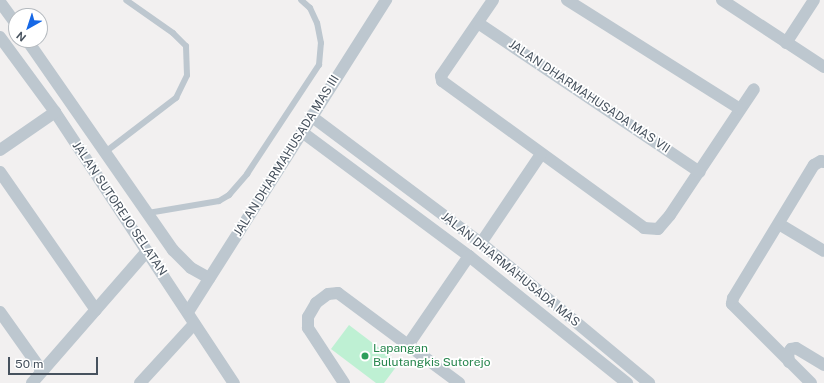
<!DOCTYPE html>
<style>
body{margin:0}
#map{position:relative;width:824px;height:383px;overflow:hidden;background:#f2f0f0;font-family:"Public Sans",sans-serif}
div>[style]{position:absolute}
.green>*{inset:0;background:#bef0d3}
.service>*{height:6px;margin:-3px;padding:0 3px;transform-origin:3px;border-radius:3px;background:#bdc7cf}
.minor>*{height:12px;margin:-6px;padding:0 6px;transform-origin:6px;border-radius:6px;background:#bdc7cf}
.dots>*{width:11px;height:11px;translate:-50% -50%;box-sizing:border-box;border:2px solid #fff;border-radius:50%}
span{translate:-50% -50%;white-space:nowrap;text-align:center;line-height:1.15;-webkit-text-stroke:3.5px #fff;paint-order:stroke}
.street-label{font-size:12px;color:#47525e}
.leisure-label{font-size:12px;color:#27864d}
.left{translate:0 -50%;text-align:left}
.north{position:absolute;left:8px;top:8px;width:40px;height:40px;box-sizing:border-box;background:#fff;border:1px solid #b5babf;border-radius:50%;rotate:219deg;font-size:11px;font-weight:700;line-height:16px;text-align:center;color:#47525e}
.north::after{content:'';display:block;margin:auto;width:14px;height:18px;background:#1668e6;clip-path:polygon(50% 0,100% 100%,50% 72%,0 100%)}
.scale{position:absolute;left:8px;top:357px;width:90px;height:18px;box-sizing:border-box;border:2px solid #47525e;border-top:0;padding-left:5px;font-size:12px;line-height:14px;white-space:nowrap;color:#47525e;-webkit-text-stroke:3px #fff;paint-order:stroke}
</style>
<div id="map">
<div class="green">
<i style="clip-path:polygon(349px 325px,399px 363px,384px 383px,376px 383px,331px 349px)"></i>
</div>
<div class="service">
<i style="left:104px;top:153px;width:91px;rotate:-37.4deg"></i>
<i style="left:176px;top:98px;width:25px;rotate:-64deg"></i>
<i style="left:187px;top:75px;width:29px;rotate:-92deg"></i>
<i style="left:186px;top:46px;width:18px;rotate:-135deg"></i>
<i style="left:173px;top:33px;width:57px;rotate:-144.9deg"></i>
<i style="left:148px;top:213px;width:72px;rotate:-9.6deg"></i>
<i style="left:219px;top:201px;width:12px;rotate:-31deg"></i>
<i style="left:229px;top:195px;width:28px;rotate:-49deg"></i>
<i style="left:247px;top:174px;width:131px;rotate:-56.6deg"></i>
<i style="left:319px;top:65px;width:22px;rotate:-85deg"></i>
<i style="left:321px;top:43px;width:20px;rotate:-101deg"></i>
<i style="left:317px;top:23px;width:17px;rotate:-115deg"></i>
<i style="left:310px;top:8px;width:12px;rotate:-138deg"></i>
</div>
<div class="minor">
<i style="left:493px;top:0;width:92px;rotate:124.4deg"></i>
<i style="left:441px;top:76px;width:5px;rotate:79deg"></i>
<i style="left:442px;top:81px;width:250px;rotate:36deg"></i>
<i style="left:644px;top:228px;width:14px;rotate:4deg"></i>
<i style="left:658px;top:229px;width:18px;rotate:-49deg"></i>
<i style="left:670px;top:215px;width:151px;rotate:-56.3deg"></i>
<i style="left:567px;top:0;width:204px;rotate:32.2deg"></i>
<i style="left:722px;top:0;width:122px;rotate:33.3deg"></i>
<i style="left:0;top:2px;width:27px;rotate:54deg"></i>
<i style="left:478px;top:23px;width:267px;rotate:33.9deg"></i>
<i style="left:0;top:37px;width:93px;rotate:53.7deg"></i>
<i style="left:55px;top:112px;width:325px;rotate:56.6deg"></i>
<i style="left:27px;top:40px;width:256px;rotate:55.2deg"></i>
<i style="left:173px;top:250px;width:25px;rotate:45deg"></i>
<i style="left:191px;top:268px;width:21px;rotate:29deg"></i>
<i style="left:786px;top:43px;width:51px;rotate:-56.9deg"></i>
<i style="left:311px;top:116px;width:212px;rotate:36.8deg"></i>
<i style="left:481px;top:243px;width:219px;rotate:39.8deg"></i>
<i style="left:302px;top:132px;width:208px;rotate:36.6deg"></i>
<i style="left:469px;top:256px;width:203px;rotate:38.8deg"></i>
<i style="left:0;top:150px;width:67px;rotate:-34.6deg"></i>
<i style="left:0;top:172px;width:168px;rotate:55.2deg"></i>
<i style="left:779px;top:224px;width:52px;rotate:31deg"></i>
<i style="left:481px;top:243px;width:107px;rotate:-56deg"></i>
<i style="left:0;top:312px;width:72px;rotate:54.6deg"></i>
<i style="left:188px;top:312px;width:370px;rotate:-57.6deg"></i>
<i style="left:408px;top:345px;width:108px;rotate:-55.6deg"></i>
<i style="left:789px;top:362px;width:9px;rotate:-96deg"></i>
<i style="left:788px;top:353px;width:5px;rotate:-53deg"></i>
<i style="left:791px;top:349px;width:5px;rotate:-11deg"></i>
<i style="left:796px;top:348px;width:33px;rotate:31deg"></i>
<i style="left:32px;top:383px;width:175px;rotate:-48.9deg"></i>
<i style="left:140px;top:383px;width:80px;rotate:-47.5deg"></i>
<i style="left:344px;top:383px;width:66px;rotate:-123.2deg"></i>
<i style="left:308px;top:328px;width:11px;rotate:-90deg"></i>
<i style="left:308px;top:317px;width:16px;rotate:-60deg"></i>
<i style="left:316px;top:303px;width:15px;rotate:-37deg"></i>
<i style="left:328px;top:294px;width:10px;rotate:-6deg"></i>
<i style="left:338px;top:293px;width:151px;rotate:36.6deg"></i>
<i style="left:811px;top:383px;width:112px;rotate:-135deg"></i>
<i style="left:732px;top:304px;width:6px;rotate:-81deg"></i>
<i style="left:733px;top:298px;width:156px;rotate:-58.7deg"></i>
<i style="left:814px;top:165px;width:8px;rotate:-30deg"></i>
<i style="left:821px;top:161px;width:3px;rotate:18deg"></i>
</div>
<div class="dots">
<i style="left:365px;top:356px;background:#2e9e5b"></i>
</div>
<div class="street-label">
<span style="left:589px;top:97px;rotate:34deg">JALAN DHARMAHUSADA MAS VII</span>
<span style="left:287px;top:156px;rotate:-58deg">JALAN DHARMAHUSADA MAS III</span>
<span style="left:119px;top:209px;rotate:56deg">JALAN SUTOREJO SELATAN</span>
<span style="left:510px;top:270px;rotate:39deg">JALAN DHARMAHUSADA MAS</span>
</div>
<div class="leisure-label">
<span class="left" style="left:373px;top:356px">Lapangan<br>Bulutangkis Sutorejo</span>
</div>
<div class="north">N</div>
<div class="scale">50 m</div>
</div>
